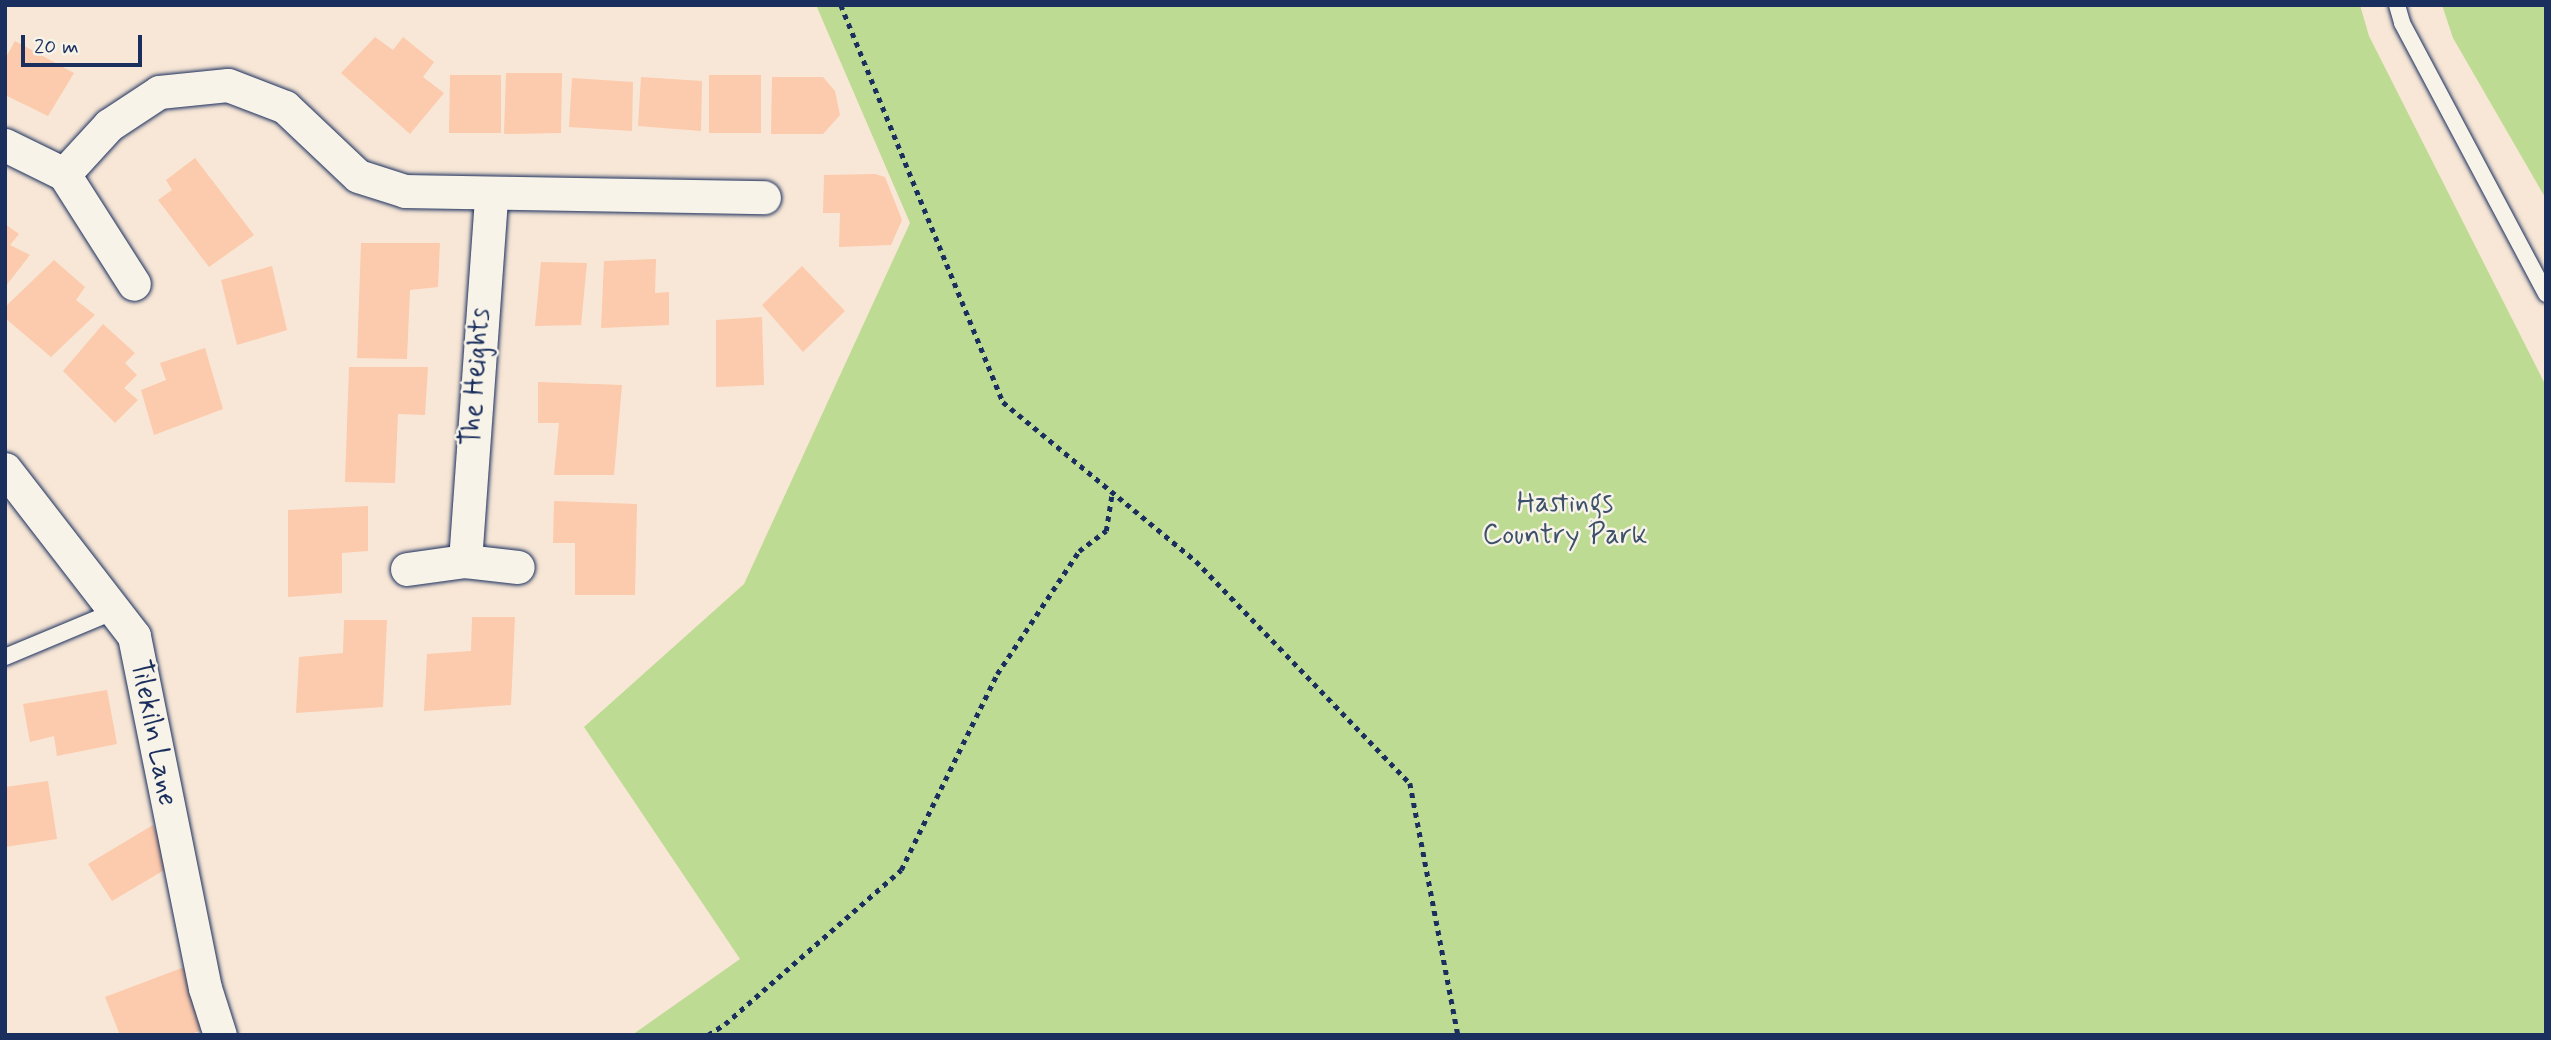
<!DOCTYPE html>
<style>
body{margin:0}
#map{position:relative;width:2551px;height:1040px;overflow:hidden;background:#f8e7d6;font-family:Mynerve,sans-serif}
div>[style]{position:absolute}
.green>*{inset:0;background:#bedb93}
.building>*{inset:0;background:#fccaac}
.path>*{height:4.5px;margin-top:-2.25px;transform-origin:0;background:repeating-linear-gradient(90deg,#1b2f5e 0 5px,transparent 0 10px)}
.roads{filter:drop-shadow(0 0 2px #1b2f5e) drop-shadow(0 0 2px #1b2f5e)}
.service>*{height:16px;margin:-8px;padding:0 8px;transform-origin:8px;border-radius:8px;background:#f7f3e8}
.minor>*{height:33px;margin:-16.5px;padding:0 16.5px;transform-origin:16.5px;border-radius:16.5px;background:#f7f3e8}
span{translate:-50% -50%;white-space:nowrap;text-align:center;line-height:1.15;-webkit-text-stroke:5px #f7f3e8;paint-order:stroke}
.street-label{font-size:28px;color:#1b2f5e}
.park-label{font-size:28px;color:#3c5169}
.frame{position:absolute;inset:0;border:7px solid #1b2f5e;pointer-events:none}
.scale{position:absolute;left:21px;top:35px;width:121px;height:32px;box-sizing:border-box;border:4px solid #1b2f5e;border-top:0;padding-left:9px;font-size:21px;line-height:24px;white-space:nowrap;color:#1b2f5e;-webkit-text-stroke:5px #f7f3e8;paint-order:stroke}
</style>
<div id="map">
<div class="green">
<i style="clip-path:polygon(816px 5px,2360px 5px,2369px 36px,2546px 386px,2546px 1035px,632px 1035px,740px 959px,584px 727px,744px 584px,910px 223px)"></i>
<i style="clip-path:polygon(2442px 5px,2546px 5px,2546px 199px,2453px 38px)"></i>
</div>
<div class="building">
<i style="clip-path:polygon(375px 37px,393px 50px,403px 37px,434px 62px,423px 77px,444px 93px,410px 134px,341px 73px)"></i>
<i style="clip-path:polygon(15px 41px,74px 73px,48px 116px,5px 95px,5px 59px)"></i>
<i style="clip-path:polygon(506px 73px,562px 73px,561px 133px,504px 134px)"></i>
<i style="clip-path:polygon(450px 75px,501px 75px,501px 133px,449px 133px)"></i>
<i style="clip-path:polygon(709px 75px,761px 75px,761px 133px,709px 133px)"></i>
<i style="clip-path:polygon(641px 77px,702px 81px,701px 131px,638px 126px)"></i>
<i style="clip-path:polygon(772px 77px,823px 77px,835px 91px,840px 115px,823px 134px,771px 134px)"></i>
<i style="clip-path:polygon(572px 78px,633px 82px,632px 131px,569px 127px)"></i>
<i style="clip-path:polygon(195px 158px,254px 235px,209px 267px,158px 200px,172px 190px,166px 180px)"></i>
<i style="clip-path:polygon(875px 174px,885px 177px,902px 220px,891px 245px,839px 247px,840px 213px,823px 213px,824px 175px)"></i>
<i style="clip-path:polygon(5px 224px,19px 234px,10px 245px,30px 255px,5px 287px)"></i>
<i style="clip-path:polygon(361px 243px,440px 243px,438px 287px,410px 290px,407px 359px,357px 358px)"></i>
<i style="clip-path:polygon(656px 259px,655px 293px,669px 292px,669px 325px,601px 328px,604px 261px)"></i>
<i style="clip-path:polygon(54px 260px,85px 287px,76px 300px,95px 315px,51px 357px,5px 318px,5px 307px)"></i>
<i style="clip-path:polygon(541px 262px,587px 263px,581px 325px,535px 326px)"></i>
<i style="clip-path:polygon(272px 266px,287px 330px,237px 345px,221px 280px)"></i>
<i style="clip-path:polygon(802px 266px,845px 311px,803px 352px,762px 305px)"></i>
<i style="clip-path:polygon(762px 317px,764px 385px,716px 387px,716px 320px)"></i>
<i style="clip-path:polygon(103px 324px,135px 353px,125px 363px,137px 375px,124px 388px,138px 400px,115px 423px,63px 371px)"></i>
<i style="clip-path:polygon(205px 348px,223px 409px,154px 435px,141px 390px,166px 380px,160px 363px)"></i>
<i style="clip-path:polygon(349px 367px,428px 367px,425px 415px,398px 414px,395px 483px,345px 482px)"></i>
<i style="clip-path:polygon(538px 382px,622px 385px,614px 475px,554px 475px,559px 423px,538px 423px)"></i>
<i style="clip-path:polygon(554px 501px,637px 504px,635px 595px,575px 595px,575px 543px,553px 543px)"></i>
<i style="clip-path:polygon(368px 506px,368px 551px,342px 553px,342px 593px,288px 597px,288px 510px)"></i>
<i style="clip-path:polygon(472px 617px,515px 617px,511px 705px,424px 711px,427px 654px,471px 651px)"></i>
<i style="clip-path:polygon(344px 620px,387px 620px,383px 707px,296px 713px,299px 657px,343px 653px)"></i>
<i style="clip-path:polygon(107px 690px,117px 744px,57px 756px,54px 736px,30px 742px,23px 704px)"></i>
<i style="clip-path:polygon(48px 781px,57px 839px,5px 847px,5px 787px)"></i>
<i style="clip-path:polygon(153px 825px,171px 866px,112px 901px,88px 864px)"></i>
<i style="clip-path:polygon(187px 966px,207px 1028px,189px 1035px,120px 1035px,105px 997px)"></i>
</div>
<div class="path">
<i style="left:841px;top:5px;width:429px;rotate:67.8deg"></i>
<i style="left:1003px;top:402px;width:250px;rotate:39.5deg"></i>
<i style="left:1196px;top:561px;width:308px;rotate:46.1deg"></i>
<i style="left:1410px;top:783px;width:257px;rotate:79.2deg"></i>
<i style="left:708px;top:1035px;width:20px;rotate:-33deg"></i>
<i style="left:725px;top:1024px;width:234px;rotate:-41.2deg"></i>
<i style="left:901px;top:870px;width:218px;rotate:-63.9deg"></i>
<i style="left:997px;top:674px;width:148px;rotate:-56.3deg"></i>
<i style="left:1079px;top:551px;width:34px;rotate:-37deg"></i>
<i style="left:1106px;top:531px;width:39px;rotate:-81deg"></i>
</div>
<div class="roads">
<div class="service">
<i style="left:2397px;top:5px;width:19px;rotate:74deg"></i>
<i style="left:2402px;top:23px;width:307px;rotate:62deg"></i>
<i style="left:5px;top:657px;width:119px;rotate:-22.7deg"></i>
</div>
<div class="minor">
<i style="left:5px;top:145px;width:66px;rotate:26.2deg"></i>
<i style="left:64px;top:174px;width:130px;rotate:57.5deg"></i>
<i style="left:64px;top:174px;width:67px;rotate:-47.4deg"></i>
<i style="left:109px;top:125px;width:60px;rotate:-33.4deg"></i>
<i style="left:159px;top:92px;width:69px;rotate:-5.8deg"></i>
<i style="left:228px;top:85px;width:61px;rotate:21.1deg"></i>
<i style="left:285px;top:107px;width:100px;rotate:43.4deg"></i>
<i style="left:358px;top:176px;width:49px;rotate:17.7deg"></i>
<i style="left:405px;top:191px;width:359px;rotate:1deg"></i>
<i style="left:5px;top:469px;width:211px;rotate:52.3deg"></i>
<i style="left:134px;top:636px;width:359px;rotate:78.6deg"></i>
<i style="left:205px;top:988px;width:49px;rotate:72.3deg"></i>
<i style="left:465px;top:561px;width:53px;rotate:6.5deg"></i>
<i style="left:407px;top:569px;width:59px;rotate:-7.9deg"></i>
<i style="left:465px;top:561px;width:368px;rotate:-85.9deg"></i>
</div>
</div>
<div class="street-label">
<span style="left:477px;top:377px;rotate:-86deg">The Heights</span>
<span style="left:153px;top:733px;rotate:79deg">Tilekiln Lane</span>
</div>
<div class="park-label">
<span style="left:1565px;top:520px">Hastings<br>Country Park</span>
</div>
<div class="frame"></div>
<div class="scale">20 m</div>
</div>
